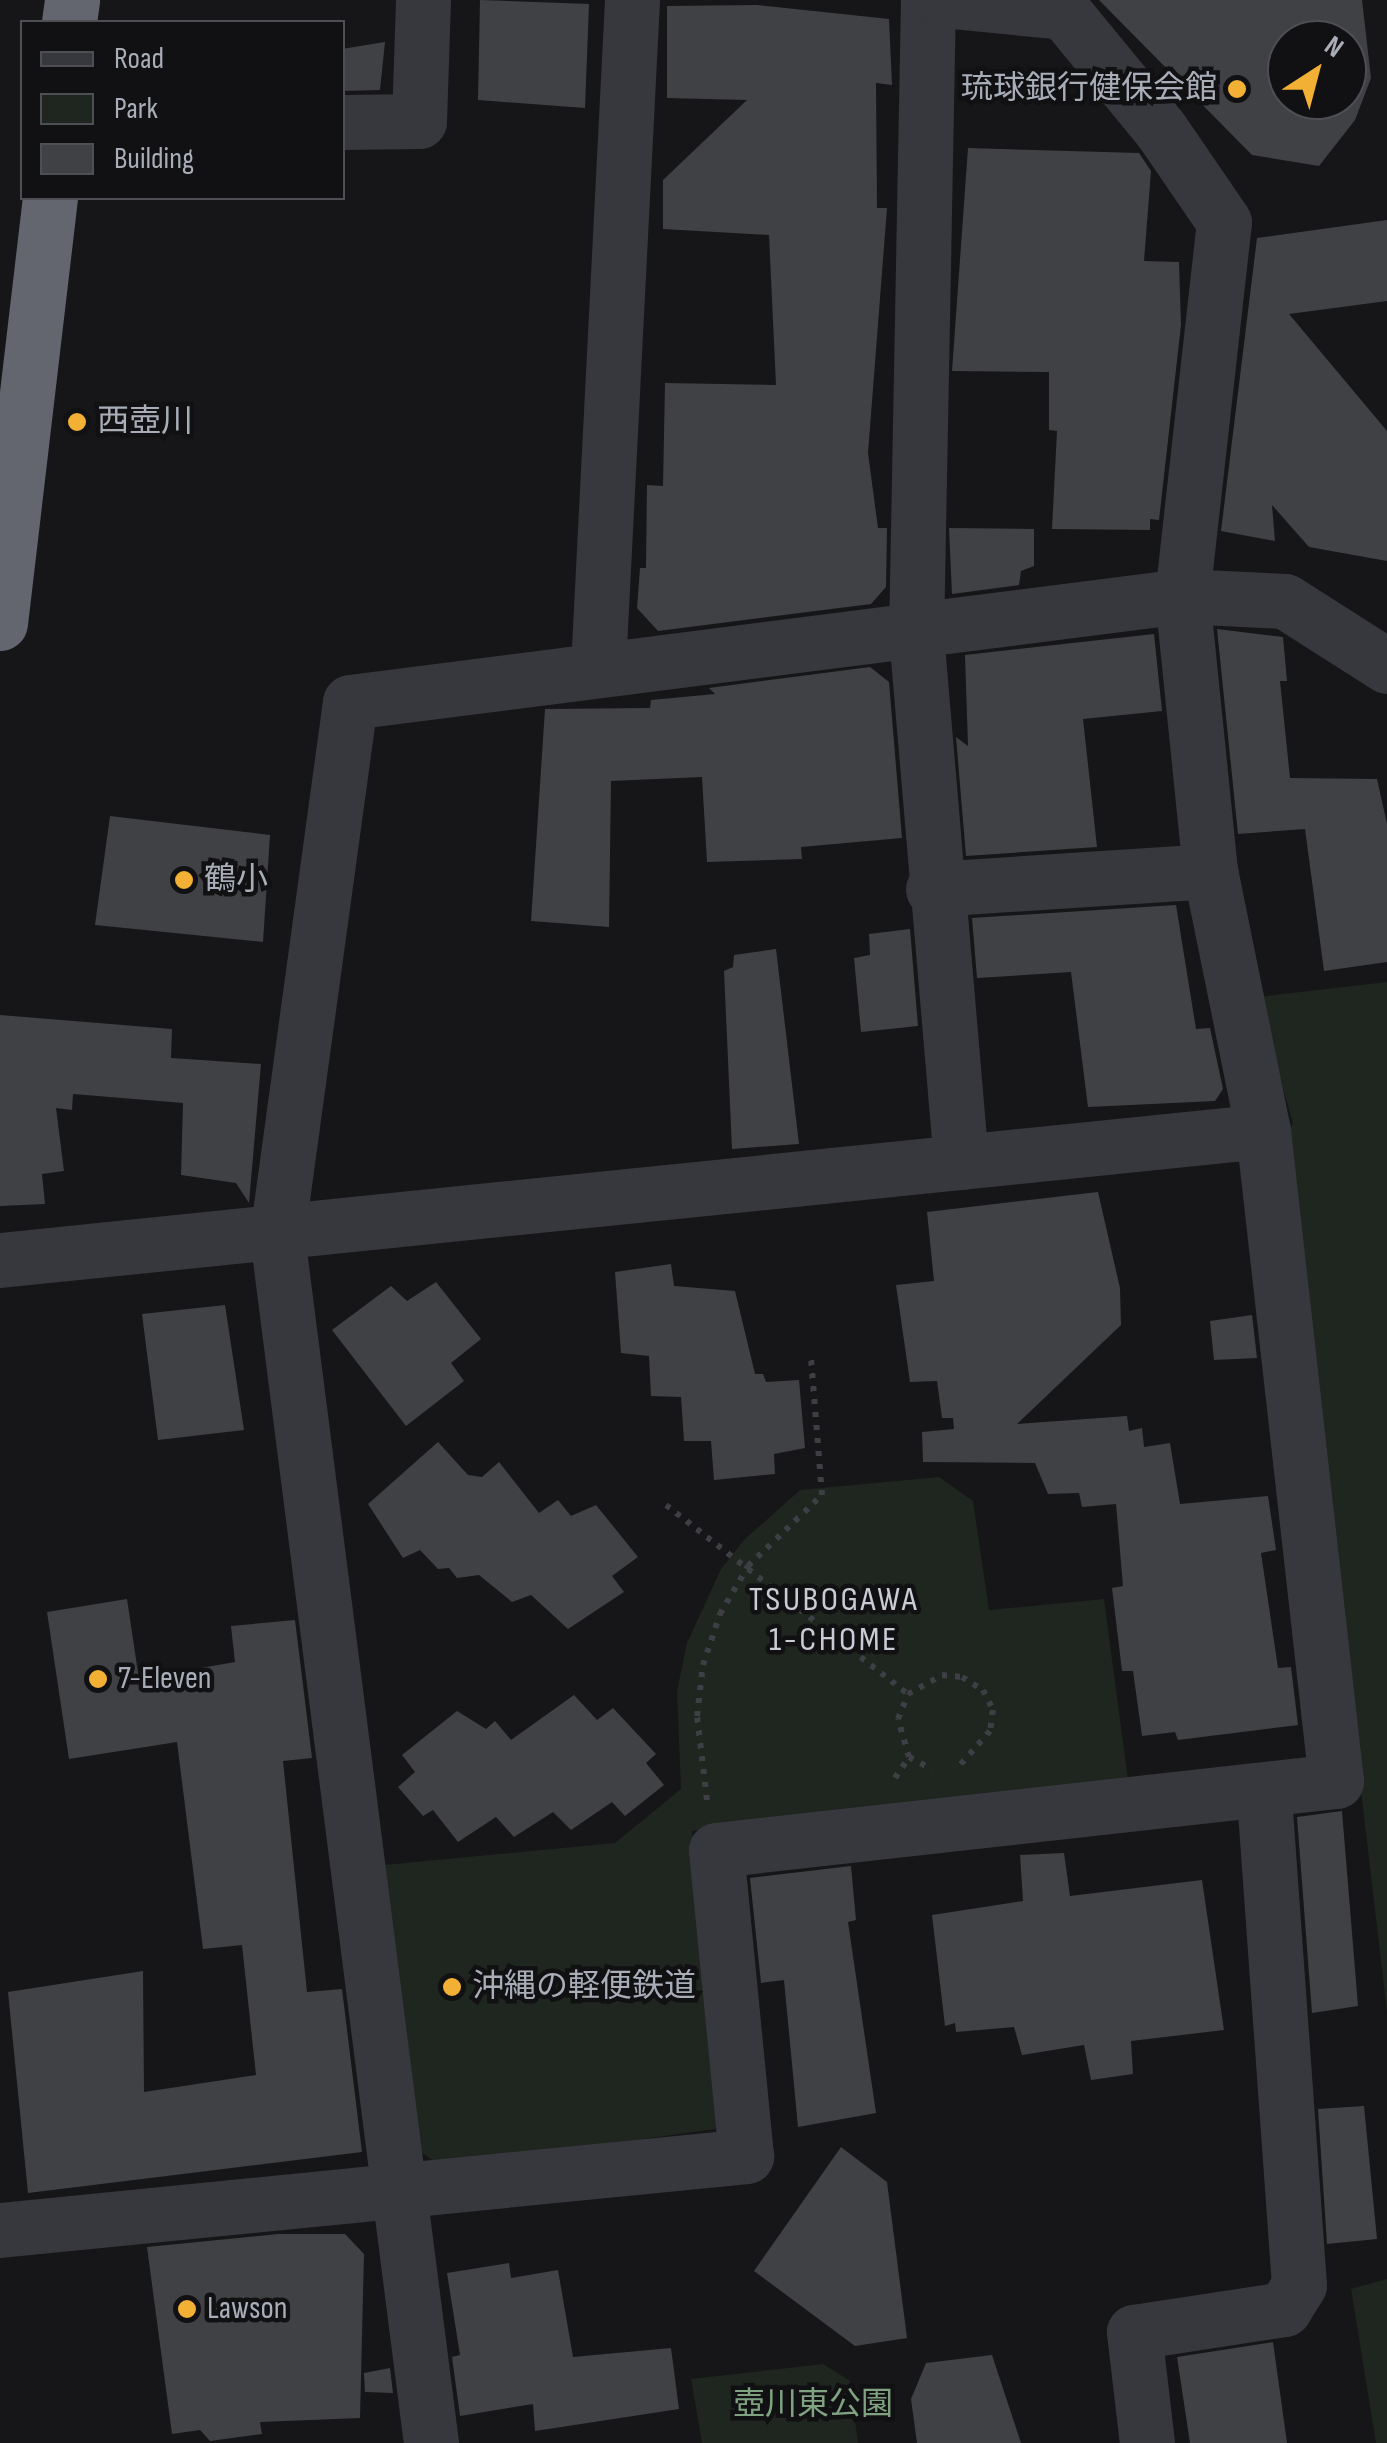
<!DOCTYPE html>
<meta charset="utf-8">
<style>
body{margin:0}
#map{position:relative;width:1387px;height:2443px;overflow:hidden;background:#161618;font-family:"Sofia Sans Condensed","Noto Sans JP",sans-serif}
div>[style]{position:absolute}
.green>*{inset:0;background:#1e261f}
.building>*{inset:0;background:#404145}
.path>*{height:6px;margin-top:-3px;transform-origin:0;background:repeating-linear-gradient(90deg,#3d3f44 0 5px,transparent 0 13px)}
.minor>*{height:55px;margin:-27.5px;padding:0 27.5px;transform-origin:27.5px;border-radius:27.5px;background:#37383d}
.highway>*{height:55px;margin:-27.5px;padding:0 27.5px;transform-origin:27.5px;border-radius:27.5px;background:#63666e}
.dots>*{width:28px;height:28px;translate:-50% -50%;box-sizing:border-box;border:5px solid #111113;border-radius:50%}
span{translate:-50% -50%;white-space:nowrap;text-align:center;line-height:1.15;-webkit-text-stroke:9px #111113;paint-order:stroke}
.poi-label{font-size:32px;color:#a8adb8}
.right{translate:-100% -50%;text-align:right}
.left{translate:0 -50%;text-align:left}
.park-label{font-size:32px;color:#7fa381}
.neighbourhood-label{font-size:35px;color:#c9ccd4;letter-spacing:2.5px}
.legend{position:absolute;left:20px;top:20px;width:325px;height:180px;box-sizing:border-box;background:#111113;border:2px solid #4d4f55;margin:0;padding:12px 18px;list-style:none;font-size:30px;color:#a8adb8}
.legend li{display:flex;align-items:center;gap:20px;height:50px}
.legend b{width:50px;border:2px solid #4d4f55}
.north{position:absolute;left:1267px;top:20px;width:100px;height:100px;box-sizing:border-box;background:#111113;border:2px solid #4d4f55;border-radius:50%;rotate:36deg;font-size:28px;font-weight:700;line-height:40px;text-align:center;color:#a8adb8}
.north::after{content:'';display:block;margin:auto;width:35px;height:45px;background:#f2b134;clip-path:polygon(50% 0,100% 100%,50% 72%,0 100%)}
</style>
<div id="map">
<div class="green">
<i style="clip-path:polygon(1387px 982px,1387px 2012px,1285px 1142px,1293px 1123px,1257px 997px)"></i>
<i style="clip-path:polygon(939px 1477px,973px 1501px,989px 1610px,1104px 1599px,1128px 1780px,692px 1831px,726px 2102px,715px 2129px,441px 2167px,414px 2146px,384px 1865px,615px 1843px,681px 1789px,677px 1691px,687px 1643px,721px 1569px,744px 1540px,800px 1490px)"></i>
<i style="clip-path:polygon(1387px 2279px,1387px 2443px,1376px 2443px,1351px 2289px)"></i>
<i style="clip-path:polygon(823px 2364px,850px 2381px,858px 2443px,702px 2443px,691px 2379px)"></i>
</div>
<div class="building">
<i style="clip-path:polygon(480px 0,589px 4px,585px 108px,478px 100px)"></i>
<i style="clip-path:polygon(evenodd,1099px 0,1362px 0,1371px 78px,1355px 120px,1319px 166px,1252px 155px,1099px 0,1287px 40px,1347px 40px,1347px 100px,1287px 100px,1287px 40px)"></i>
<i style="clip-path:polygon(757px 5px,889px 19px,892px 85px,876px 83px,877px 208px,887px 208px,868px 453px,878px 528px,887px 528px,886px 587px,871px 604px,658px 631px,637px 608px,640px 568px,646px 568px,647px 485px,663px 486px,665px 383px,776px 385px,769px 235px,663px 229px,663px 180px,747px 100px,667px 98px,667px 6px)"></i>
<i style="clip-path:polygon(385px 42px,380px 90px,342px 91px,342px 49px)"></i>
<i style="clip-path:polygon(968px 148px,1139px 153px,1151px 171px,1144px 261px,1179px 262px,1181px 325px,1159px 520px,1150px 519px,1150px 530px,1052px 529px,1057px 431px,1049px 430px,1049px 372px,952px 371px)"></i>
<i style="clip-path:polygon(1387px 220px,1387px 301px,1289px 314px,1387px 431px,1387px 561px,1309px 547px,1272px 505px,1275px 541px,1221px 531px,1257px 238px)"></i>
<i style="clip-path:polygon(949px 528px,1034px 529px,1034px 566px,1021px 571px,1019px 585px,952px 594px)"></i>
<i style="clip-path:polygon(1217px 629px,1283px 637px,1287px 681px,1280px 681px,1290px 778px,1377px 779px,1387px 824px,1387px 962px,1324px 971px,1305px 829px,1238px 834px)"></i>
<i style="clip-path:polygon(1154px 634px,1162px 711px,1083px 719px,1097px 847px,966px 856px,956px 737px,968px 746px,965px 655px)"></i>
<i style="clip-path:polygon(870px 667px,889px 682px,902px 838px,801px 847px,802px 859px,707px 862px,702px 777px,611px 781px,609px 927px,531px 921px,545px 709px,650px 708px,651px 700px,715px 694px,709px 688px)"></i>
<i style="clip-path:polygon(110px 816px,270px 835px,263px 942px,95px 925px)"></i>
<i style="clip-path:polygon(1176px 905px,1196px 1029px,1210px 1028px,1223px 1089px,1215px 1101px,1088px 1107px,1071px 972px,977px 978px,972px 918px)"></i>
<i style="clip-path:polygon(910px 929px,918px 1026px,861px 1032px,854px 958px,870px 955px,869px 934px)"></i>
<i style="clip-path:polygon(776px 949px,799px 1144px,732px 1149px,724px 971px,733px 967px,734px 955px)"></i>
<i style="clip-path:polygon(0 1015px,172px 1029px,171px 1058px,261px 1064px,249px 1203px,236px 1183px,181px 1175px,183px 1103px,73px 1094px,72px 1110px,56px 1108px,64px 1171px,42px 1174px,45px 1204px,0 1206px)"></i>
<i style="clip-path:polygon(1098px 1192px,1120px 1288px,1121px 1325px,1017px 1424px,1127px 1416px,1129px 1431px,1142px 1428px,1144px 1447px,1170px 1443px,1180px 1504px,1268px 1496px,1276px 1550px,1261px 1553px,1278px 1668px,1291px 1667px,1298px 1725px,1178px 1740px,1175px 1732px,1142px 1736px,1133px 1671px,1122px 1671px,1112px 1588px,1123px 1586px,1116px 1504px,1082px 1507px,1079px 1493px,1048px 1494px,1035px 1463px,923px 1462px,922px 1432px,954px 1429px,953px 1418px,942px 1418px,937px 1381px,910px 1382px,896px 1285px,934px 1281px,927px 1212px)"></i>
<i style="clip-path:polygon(671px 1264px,674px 1286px,735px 1291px,755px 1374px,763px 1374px,766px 1382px,799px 1380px,805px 1448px,774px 1454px,775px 1474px,714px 1480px,711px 1441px,684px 1441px,681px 1397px,651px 1396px,649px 1356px,621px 1353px,615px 1272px)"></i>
<i style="clip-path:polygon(436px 1282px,481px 1339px,451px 1363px,464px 1381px,406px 1426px,332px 1330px,391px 1286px,407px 1301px)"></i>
<i style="clip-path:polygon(225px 1305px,244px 1430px,158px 1440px,142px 1314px)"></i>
<i style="clip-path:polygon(1252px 1315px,1257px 1358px,1214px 1360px,1210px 1321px)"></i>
<i style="clip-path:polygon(438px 1442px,468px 1475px,482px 1477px,499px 1462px,539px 1513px,558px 1500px,571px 1516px,596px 1505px,638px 1557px,612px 1576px,624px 1592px,568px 1629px,531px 1595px,512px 1602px,479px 1575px,457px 1578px,449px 1568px,438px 1569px,420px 1550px,403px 1558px,368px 1504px)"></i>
<i style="clip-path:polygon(127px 1599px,139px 1679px,235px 1662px,231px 1626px,295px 1620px,312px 1758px,283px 1761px,307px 1992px,342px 1989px,362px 2152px,28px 2193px,8px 1992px,143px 1971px,144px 2092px,256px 2075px,242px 1945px,203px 1949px,177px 1742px,69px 1759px,47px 1612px)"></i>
<i style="clip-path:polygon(574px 1695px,597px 1720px,613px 1708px,656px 1754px,646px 1763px,664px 1785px,625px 1816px,612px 1802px,571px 1830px,553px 1812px,514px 1837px,496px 1817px,458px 1842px,433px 1810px,423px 1816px,398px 1787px,415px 1772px,402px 1755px,457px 1711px,486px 1729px,495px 1721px,511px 1740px)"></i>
<i style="clip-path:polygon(1342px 1811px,1358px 2006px,1312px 2013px,1297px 1817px)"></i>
<i style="clip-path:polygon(1064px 1853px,1070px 1896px,1202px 1880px,1224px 2030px,1131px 2041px,1133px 2074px,1091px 2080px,1084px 2045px,1022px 2055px,1014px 2027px,956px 2032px,955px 2023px,945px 2026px,932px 1915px,1023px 1901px,1020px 1855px)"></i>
<i style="clip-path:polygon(851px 1866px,856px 1920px,848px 1922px,876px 2113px,798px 2127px,784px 1980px,761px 1983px,750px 1878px)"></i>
<i style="clip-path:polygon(1364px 2106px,1377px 2239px,1327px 2244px,1318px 2109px)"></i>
<i style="clip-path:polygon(841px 2147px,887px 2182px,907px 2338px,855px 2346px,754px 2271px)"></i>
<i style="clip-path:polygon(278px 2234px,345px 2234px,364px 2254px,360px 2418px,260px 2422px,262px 2434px,210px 2441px,200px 2430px,172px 2434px,147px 2247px)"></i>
<i style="clip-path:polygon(509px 2263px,511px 2278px,558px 2270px,573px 2357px,671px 2348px,679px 2409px,535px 2431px,533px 2404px,460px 2416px,452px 2357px,460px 2355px,447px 2273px)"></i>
<i style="clip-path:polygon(1273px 2342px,1287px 2443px,1190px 2443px,1177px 2357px)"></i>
<i style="clip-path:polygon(992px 2355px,1021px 2443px,917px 2443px,911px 2399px,926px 2363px)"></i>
<i style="clip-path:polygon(390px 2368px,393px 2393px,365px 2392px,364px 2373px)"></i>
</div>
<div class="path">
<i style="left:666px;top:1505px;width:307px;rotate:38deg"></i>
<i style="left:909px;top:1757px;width:26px;rotate:28deg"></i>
<i style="left:895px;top:1778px;width:25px;rotate:-56deg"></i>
<i style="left:909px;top:1757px;width:40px;rotate:-106deg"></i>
<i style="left:898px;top:1719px;width:27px;rotate:-68deg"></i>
<i style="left:908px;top:1694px;width:39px;rotate:-29deg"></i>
<i style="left:942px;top:1675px;width:20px;rotate:6deg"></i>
<i style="left:962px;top:1677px;width:25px;rotate:32deg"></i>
<i style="left:983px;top:1690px;width:22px;rotate:63deg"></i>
<i style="left:993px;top:1710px;width:21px;rotate:98deg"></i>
<i style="left:990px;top:1731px;width:47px;rotate:131.5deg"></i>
<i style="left:707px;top:1800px;width:85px;rotate:-96.8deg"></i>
<i style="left:697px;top:1716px;width:51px;rotate:-83.3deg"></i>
<i style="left:703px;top:1665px;width:54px;rotate:-71.6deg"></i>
<i style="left:720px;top:1614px;width:56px;rotate:-59.7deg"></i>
<i style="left:748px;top:1566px;width:103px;rotate:-43.8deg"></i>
<i style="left:822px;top:1495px;width:137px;rotate:-94.6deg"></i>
</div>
<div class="minor">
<i style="left:928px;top:0;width:634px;rotate:91.08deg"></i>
<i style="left:916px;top:634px;width:530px;rotate:85.13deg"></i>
<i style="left:342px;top:122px;width:77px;rotate:-0.7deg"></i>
<i style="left:419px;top:121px;width:121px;rotate:-88.1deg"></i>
<i style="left:598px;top:667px;width:668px;rotate:-87.08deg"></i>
<i style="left:933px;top:889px;width:278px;rotate:-3.7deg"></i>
<i style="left:0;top:1260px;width:1270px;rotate:-5.83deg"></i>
<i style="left:0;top:2230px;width:750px;rotate:-5.66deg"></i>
<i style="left:746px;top:2156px;width:307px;rotate:-95.6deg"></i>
<i style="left:716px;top:1850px;width:624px;rotate:-6.35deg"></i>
<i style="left:1336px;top:1781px;width:654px;rotate:-96.41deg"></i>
<i style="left:1263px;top:1131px;width:265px;rotate:-101.5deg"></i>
<i style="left:1210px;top:871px;width:276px;rotate:-95.8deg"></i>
<i style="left:1182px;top:596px;width:376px;rotate:-83.6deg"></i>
<i style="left:1224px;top:222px;width:112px;rotate:-124.4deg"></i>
<i style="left:1161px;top:130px;width:153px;rotate:-129.4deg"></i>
<i style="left:1064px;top:12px;width:123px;rotate:-174.4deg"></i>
<i style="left:431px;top:2443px;width:1218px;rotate:-97.27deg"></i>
<i style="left:277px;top:1235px;width:538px;rotate:-82.2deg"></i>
<i style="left:350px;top:702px;width:839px;rotate:-7.26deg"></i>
<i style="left:1182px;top:596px;width:103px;rotate:2.8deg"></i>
<i style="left:1285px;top:601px;width:121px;rotate:32.5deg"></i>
<i style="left:1147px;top:2443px;width:112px;rotate:-96.7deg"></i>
<i style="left:1134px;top:2332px;width:152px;rotate:-8.7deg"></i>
<i style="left:1284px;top:2309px;width:28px;rotate:-58deg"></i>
<i style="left:1299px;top:2285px;width:494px;rotate:-94.1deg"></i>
</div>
<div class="highway">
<i style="left:69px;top:22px;width:22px;rotate:-82deg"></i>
<i style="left:0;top:623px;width:428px;rotate:-83.3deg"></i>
</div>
<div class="dots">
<i style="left:1237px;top:89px;background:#f2b134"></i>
<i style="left:77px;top:422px;background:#f2b134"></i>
<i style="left:184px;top:880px;background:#f2b134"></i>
<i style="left:98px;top:1679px;background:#f2b134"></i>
<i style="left:452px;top:1987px;background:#f2b134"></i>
<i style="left:187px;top:2309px;background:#f2b134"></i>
</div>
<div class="poi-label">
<span class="right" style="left:1217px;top:89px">琉球銀行健保会館</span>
<span class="left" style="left:97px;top:422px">西壺川</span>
<span class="left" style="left:204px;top:880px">鶴小</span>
<span class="left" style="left:118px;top:1679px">7-Eleven</span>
<span class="left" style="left:472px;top:1987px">沖縄の軽便鉄道</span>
<span class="left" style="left:207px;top:2309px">Lawson</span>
</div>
<div class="park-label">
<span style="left:813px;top:2405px">壺川東公園</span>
</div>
<div class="neighbourhood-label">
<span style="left:834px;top:1620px">TSUBOGAWA<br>1-CHOME</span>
</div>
<ul class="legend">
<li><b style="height:12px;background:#37383d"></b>Road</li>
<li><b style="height:28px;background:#1e261f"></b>Park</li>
<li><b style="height:28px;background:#404145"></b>Building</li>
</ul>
<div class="north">N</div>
</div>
